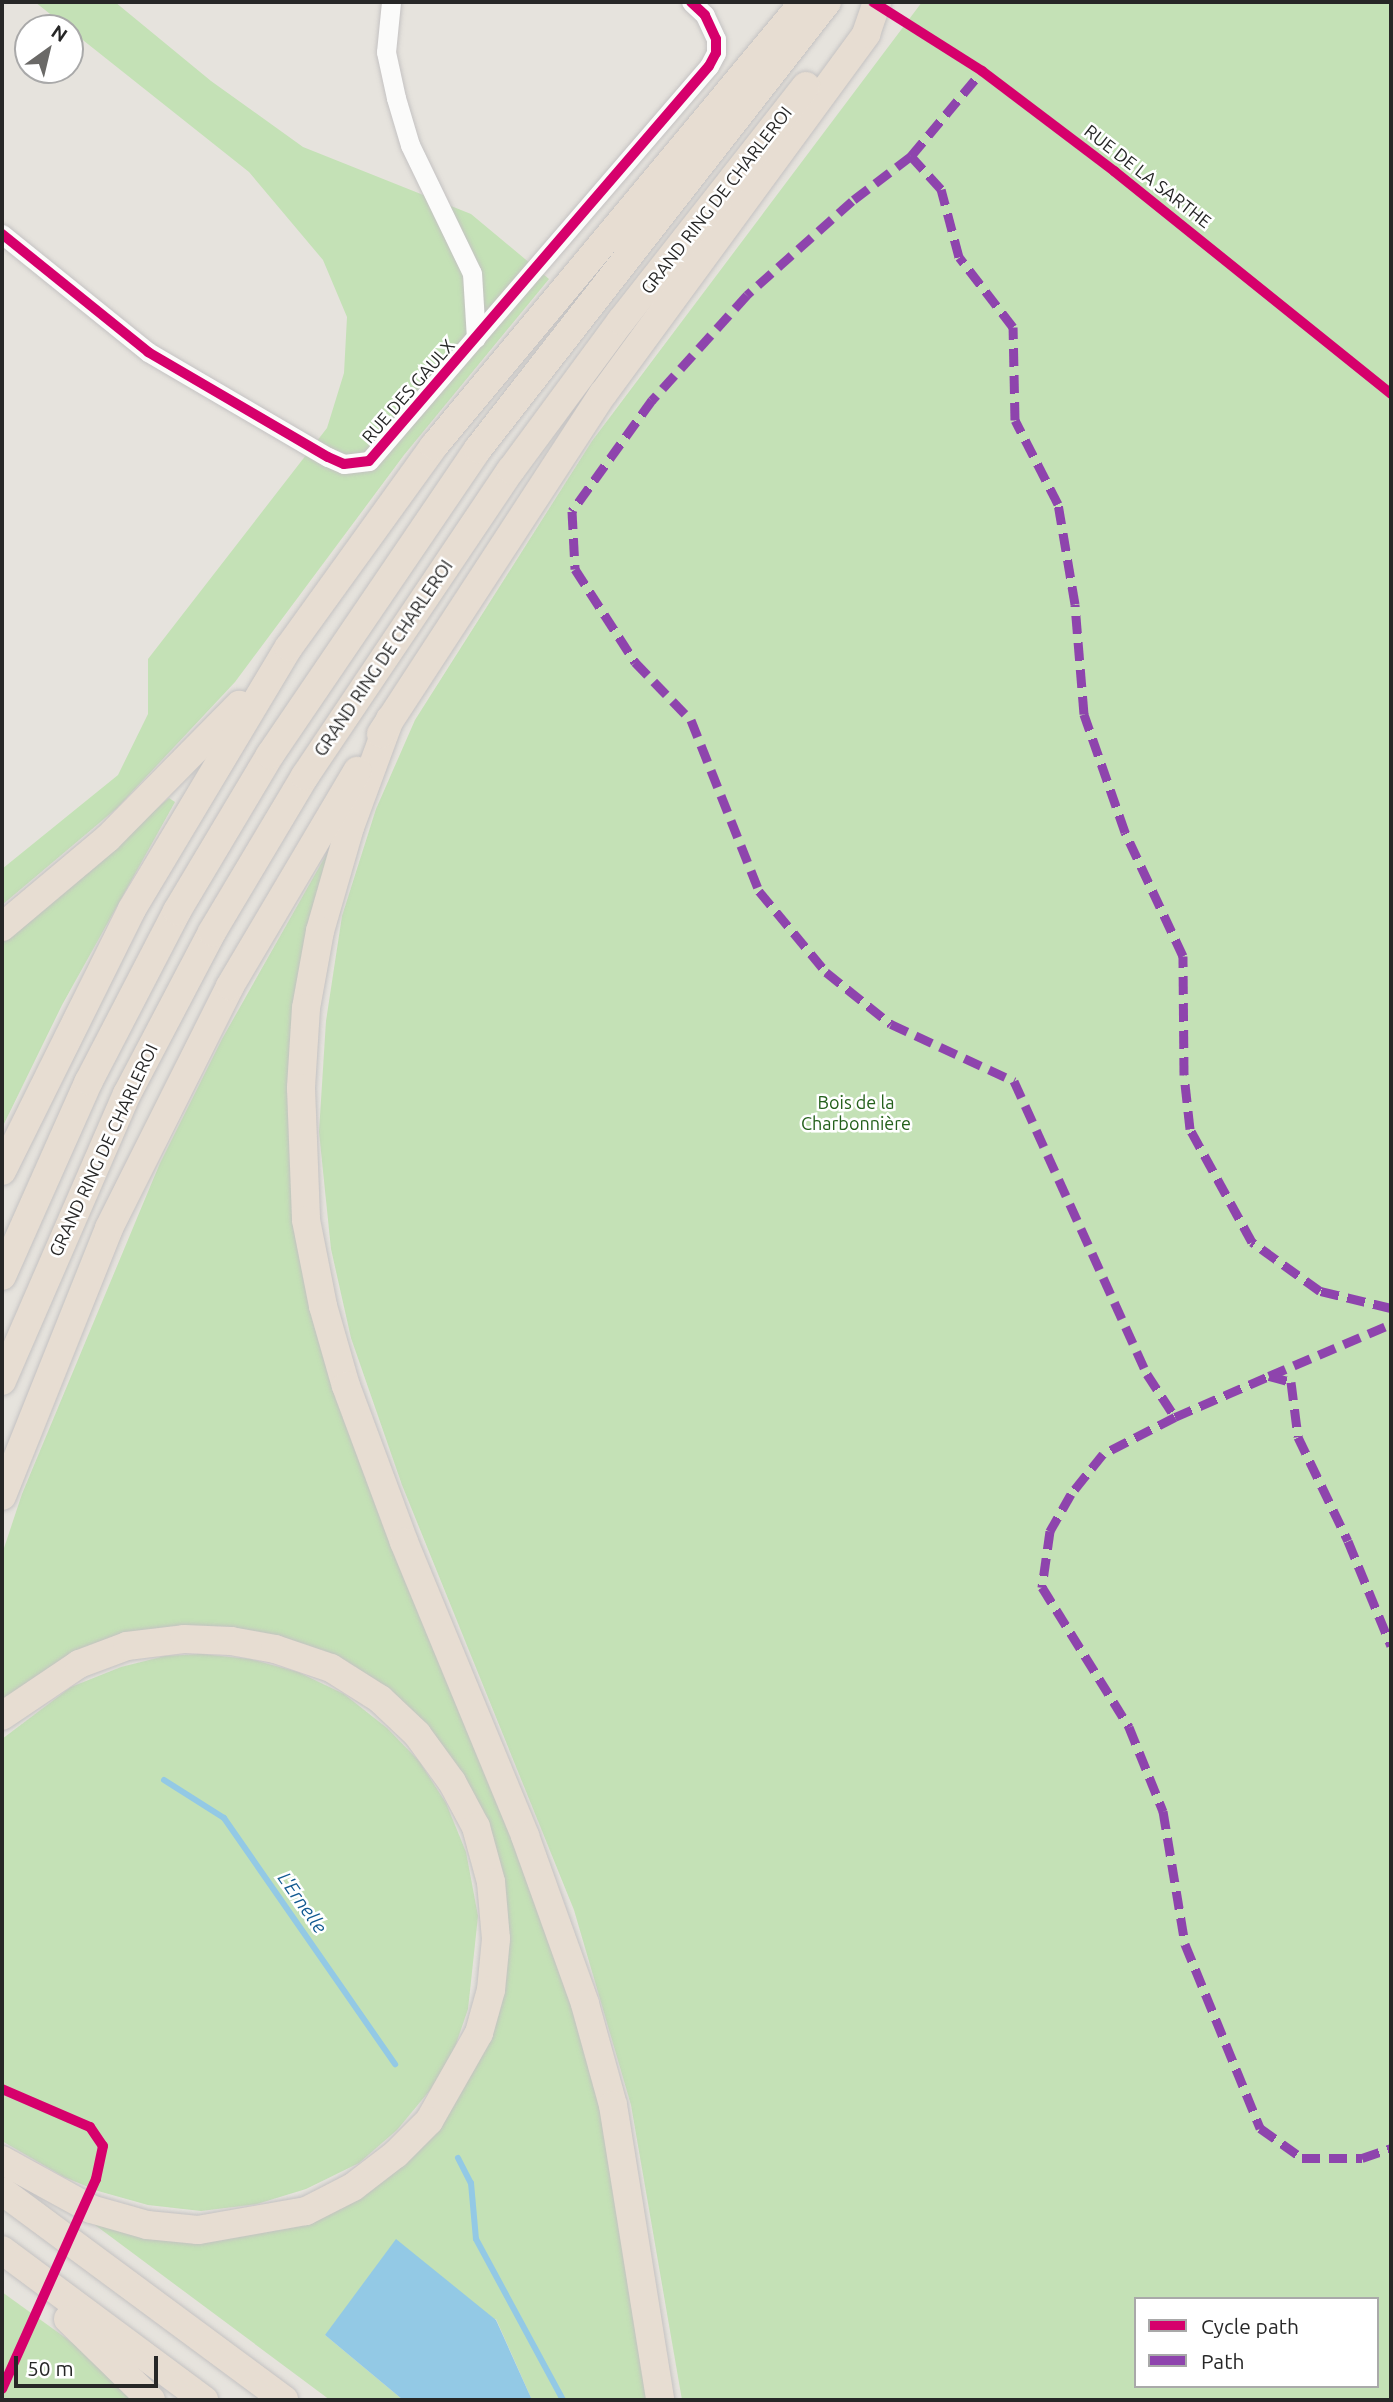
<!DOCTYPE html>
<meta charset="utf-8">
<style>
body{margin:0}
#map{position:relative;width:1393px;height:2402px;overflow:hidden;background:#e6e3dd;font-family:Ubuntu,sans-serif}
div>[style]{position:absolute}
.green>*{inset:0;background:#c4e1b6}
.water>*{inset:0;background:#93c9e5}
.stream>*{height:6px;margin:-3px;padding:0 3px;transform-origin:3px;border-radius:3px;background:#93c9e5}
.roads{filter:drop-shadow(0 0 2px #c4c2c2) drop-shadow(0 0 2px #c4c2c2)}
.minor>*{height:19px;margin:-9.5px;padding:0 9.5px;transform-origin:9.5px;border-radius:9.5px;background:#fbfbfa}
.highway>*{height:28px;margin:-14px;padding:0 14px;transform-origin:14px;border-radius:14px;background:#e7ddd2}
.quiet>*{height:9px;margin-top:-4.5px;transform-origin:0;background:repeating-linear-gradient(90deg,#8e44ad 0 18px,transparent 0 27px)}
.cycleway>*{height:10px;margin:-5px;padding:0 5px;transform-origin:5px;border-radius:5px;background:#d6006c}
span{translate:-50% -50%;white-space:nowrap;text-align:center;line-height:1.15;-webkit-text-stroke:5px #fff;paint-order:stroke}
.street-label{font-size:18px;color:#272727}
.park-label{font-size:18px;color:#24601b}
.water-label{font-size:19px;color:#125a91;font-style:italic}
.frame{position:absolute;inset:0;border:4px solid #272727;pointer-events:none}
.legend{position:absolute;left:1134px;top:2297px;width:245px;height:91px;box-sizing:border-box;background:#fff;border:2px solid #a9a9a9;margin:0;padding:9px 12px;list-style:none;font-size:21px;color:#272727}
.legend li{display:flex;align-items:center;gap:14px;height:35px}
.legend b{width:35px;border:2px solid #a9a9a9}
.north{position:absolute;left:14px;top:14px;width:70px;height:70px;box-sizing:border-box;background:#fff;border:2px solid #a9a9a9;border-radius:50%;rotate:34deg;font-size:19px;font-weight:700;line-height:28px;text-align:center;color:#272727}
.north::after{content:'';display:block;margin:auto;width:24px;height:32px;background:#6a6967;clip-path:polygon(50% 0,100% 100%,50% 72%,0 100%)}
.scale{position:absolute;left:14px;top:2356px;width:144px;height:32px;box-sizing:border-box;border:4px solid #272727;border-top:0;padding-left:9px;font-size:21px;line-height:24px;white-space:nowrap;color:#272727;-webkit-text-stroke:5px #fff;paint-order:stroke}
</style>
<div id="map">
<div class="green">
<i style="clip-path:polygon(35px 2px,115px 2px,211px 81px,303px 147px,471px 214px,549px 279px,404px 455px,235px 682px,117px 808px,2px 905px,2px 869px,118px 775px,148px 714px,148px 659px,327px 428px,344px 373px,347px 317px,323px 260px,249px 172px)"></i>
<i style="clip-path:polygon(evenodd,922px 2px,1391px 2px,1391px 2400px,682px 2400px,631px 2105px,574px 1910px,402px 1485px,351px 1338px,331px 1249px,319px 1132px,326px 1021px,342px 916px,376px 809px,415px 720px,592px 441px,922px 2px,1136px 2299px,1377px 2299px,1377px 2386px,1136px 2386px,1136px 2299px)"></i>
<i style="clip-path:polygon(169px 798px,175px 802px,62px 1005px,2px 1128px,2px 939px)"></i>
<i style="clip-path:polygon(335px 839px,316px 914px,304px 1262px,543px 1904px,595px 2077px,649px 2400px,532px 2400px,496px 2319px,325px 2335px,403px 2400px,330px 2400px,83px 2216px,258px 2233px,426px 2140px,507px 1942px,437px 1738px,223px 1628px,2px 1704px,2px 1554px,22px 1494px,160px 1163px,222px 1039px)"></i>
<i style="clip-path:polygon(201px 1654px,250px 1659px,298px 1672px,344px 1694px,387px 1728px,419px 1761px,446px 1803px,466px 1852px,478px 1916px,468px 2009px,454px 2050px,431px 2089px,397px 2130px,359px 2163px,306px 2189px,257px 2204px,201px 2211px,148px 2205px,98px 2191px,64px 2177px,2px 2141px,2px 1739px,71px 1687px,121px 1667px,165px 1656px)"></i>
<i style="clip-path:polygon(2px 2292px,81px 2349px,131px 2400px,2px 2400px)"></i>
</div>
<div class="water">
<i style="clip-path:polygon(396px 2239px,496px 2320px,532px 2400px,403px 2400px,325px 2335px)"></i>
</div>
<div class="stream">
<i style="left:164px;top:1780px;width:71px;rotate:32.3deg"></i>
<i style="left:224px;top:1818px;width:300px;rotate:55.2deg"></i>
<i style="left:458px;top:2158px;width:28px;rotate:63deg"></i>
<i style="left:471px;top:2183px;width:56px;rotate:84.9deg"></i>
<i style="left:476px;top:2239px;width:183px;rotate:61.6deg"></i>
</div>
<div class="roads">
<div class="minor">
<i style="left:391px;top:2px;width:50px;rotate:95.7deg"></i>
<i style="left:386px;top:52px;width:47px;rotate:77.7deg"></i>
<i style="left:396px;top:98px;width:49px;rotate:73.4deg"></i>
<i style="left:410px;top:145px;width:142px;rotate:64.2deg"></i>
<i style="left:472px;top:273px;width:65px;rotate:86.5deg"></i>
<i style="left:2px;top:234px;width:188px;rotate:38.9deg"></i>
<i style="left:148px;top:352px;width:208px;rotate:30.3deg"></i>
<i style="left:328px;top:457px;width:17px;rotate:24deg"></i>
<i style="left:344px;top:464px;width:25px;rotate:-7deg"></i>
<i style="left:369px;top:461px;width:521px;rotate:-49.28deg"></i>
<i style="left:709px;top:66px;width:15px;rotate:-62deg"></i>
<i style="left:716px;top:53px;width:14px;rotate:-90deg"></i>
<i style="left:716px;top:39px;width:26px;rotate:-115deg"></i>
<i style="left:705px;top:15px;width:19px;rotate:-137deg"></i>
</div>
<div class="highway">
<i style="left:390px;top:719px;width:115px;rotate:110.3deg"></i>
<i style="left:350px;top:827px;width:108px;rotate:106.1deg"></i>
<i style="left:320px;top:931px;width:78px;rotate:100.3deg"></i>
<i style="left:306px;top:1008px;width:80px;rotate:93.6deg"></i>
<i style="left:301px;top:1088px;width:132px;rotate:87.8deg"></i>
<i style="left:306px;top:1220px;width:88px;rotate:78.8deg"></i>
<i style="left:323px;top:1306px;width:83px;rotate:74deg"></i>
<i style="left:346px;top:1386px;width:166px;rotate:69.6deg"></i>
<i style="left:404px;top:1542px;width:318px;rotate:67.6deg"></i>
<i style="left:525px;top:1836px;width:178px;rotate:70.3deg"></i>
<i style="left:585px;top:2004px;width:105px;rotate:74.5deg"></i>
<i style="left:613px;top:2105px;width:299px;rotate:80.9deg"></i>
<i style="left:381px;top:734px;width:406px;rotate:-56.9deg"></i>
<i style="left:603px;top:394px;width:446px;rotate:-53.8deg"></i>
<i style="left:866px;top:34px;width:34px;rotate:-71deg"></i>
<i style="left:2px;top:927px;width:138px;rotate:-40deg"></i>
<i style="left:108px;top:838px;width:187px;rotate:-45.4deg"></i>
<i style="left:2px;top:1171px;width:292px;rotate:-63.6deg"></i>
<i style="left:132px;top:909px;width:305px;rotate:-59.1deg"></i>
<i style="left:289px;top:647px;width:248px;rotate:-54.2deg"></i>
<i style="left:434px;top:446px;width:569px;rotate:-50.21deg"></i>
<i style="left:2px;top:1276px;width:214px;rotate:-66deg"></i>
<i style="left:89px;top:1081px;width:191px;rotate:-62.6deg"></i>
<i style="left:177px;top:911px;width:182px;rotate:-59.2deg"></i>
<i style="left:270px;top:755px;width:370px;rotate:-55.8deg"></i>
<i style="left:478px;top:449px;width:567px;rotate:-52.02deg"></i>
<i style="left:2px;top:1381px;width:313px;rotate:-66.5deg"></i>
<i style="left:127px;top:1094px;width:183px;rotate:-62.3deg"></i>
<i style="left:212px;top:932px;width:182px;rotate:-59.2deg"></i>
<i style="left:305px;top:776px;width:369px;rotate:-56.1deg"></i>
<i style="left:511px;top:470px;width:185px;rotate:-53.6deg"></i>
<i style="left:621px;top:321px;width:299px;rotate:-51.8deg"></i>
<i style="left:2px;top:1496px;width:289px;rotate:-68.2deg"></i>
<i style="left:109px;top:1228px;width:271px;rotate:-63.4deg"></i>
<i style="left:230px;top:986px;width:250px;rotate:-59.4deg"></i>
<i style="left:2px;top:1716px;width:93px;rotate:-34deg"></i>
<i style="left:79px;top:1664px;width:51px;rotate:-20.6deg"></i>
<i style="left:127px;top:1646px;width:57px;rotate:-7deg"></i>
<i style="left:184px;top:1639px;width:47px;rotate:2.4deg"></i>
<i style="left:231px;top:1641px;width:45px;rotate:10.3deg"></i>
<i style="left:275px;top:1649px;width:59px;rotate:18.7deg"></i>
<i style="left:331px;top:1668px;width:58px;rotate:32.3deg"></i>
<i style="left:380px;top:1699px;width:51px;rotate:43.4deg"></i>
<i style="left:417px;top:1734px;width:59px;rotate:53.9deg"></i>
<i style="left:452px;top:1782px;width:51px;rotate:61.9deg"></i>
<i style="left:476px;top:1827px;width:57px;rotate:74.7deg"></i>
<i style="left:491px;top:1882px;width:57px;rotate:85deg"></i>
<i style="left:496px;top:1939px;width:51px;rotate:95.6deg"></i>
<i style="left:491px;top:1990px;width:45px;rotate:105.6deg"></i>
<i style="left:479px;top:2033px;width:101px;rotate:119.6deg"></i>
<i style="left:429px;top:2121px;width:47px;rotate:135deg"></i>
<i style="left:396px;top:2154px;width:54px;rotate:142.5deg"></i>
<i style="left:353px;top:2187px;width:53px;rotate:152.9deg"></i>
<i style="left:306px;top:2211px;width:110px;rotate:170deg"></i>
<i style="left:198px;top:2230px;width:51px;rotate:-174.4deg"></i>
<i style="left:147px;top:2225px;width:58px;rotate:-164.1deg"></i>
<i style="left:91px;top:2209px;width:102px;rotate:-151.2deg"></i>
<i style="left:2px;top:2191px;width:351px;rotate:36.5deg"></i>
<i style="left:2px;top:2250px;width:252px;rotate:36.6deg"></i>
<i style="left:68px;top:2319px;width:116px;rotate:44.3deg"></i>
</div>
</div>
<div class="quiet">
<i style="left:911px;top:156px;width:111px;rotate:-50.1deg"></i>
<i style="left:1391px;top:1308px;width:73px;rotate:-166.5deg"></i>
<i style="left:1320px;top:1291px;width:84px;rotate:-144.2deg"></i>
<i style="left:1252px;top:1242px;width:129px;rotate:-118.8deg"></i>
<i style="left:1190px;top:1129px;width:54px;rotate:-96.3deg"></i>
<i style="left:1184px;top:1075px;width:119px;rotate:-90.5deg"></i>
<i style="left:1183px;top:956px;width:137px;rotate:-115.1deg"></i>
<i style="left:1125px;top:832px;width:125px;rotate:-109.2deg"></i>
<i style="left:1084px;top:714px;width:110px;rotate:-94.7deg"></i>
<i style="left:1075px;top:604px;width:101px;rotate:-99.6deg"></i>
<i style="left:1058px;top:504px;width:94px;rotate:-117.1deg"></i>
<i style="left:1015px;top:420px;width:93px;rotate:-91.2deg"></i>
<i style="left:1013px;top:327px;width:88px;rotate:-127.6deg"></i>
<i style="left:959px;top:257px;width:70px;rotate:-104.8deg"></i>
<i style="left:941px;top:189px;width:45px;rotate:-132.3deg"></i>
<i style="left:911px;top:156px;width:74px;rotate:142.7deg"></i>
<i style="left:852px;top:201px;width:141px;rotate:138.2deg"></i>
<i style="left:747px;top:295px;width:142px;rotate:132.1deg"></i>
<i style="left:652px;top:400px;width:137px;rotate:125.8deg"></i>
<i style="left:572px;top:511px;width:58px;rotate:87deg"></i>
<i style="left:575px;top:569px;width:111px;rotate:57.2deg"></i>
<i style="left:635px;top:662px;width:81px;rotate:46deg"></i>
<i style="left:691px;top:720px;width:184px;rotate:68.3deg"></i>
<i style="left:759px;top:891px;width:105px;rotate:50.4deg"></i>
<i style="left:826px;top:972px;width:83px;rotate:38.7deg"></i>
<i style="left:891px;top:1024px;width:136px;rotate:24.9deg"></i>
<i style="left:1014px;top:1081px;width:322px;rotate:65.6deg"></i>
<i style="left:1147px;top:1374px;width:51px;rotate:56.9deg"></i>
<i style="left:1175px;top:1417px;width:103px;rotate:-23.6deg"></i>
<i style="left:1269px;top:1376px;width:23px;rotate:15deg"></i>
<i style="left:1291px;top:1382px;width:55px;rotate:82.7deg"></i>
<i style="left:1298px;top:1437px;width:115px;rotate:64.3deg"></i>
<i style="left:1348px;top:1541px;width:113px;rotate:67.7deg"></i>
<i style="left:1269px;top:1376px;width:133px;rotate:-23.1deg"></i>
<i style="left:1175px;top:1417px;width:81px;rotate:152.8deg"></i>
<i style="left:1103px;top:1454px;width:51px;rotate:128.7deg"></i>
<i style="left:1071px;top:1494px;width:43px;rotate:119.6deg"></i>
<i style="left:1050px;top:1531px;width:57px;rotate:98.1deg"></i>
<i style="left:1042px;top:1587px;width:165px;rotate:58.1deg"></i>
<i style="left:1129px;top:1727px;width:91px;rotate:68deg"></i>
<i style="left:1163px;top:1811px;width:135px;rotate:80.6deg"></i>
<i style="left:1185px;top:1944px;width:199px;rotate:67.8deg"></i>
<i style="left:1260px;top:2128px;width:52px;rotate:35.5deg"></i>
<i style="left:1302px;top:2158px;width:60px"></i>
<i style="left:1362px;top:2158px;width:31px;rotate:-19deg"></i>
</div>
<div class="cycleway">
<i style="left:873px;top:2px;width:129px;rotate:32.3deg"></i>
<i style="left:982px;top:71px;width:166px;rotate:37.1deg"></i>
<i style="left:1114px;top:171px;width:356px;rotate:38.8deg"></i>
<i style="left:2px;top:234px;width:188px;rotate:38.9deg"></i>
<i style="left:148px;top:352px;width:208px;rotate:30.3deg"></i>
<i style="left:328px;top:457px;width:17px;rotate:24deg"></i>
<i style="left:344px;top:464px;width:25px;rotate:-7deg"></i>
<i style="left:369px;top:461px;width:521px;rotate:-49.28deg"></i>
<i style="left:709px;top:66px;width:15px;rotate:-62deg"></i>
<i style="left:716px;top:53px;width:14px;rotate:-90deg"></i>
<i style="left:716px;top:39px;width:26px;rotate:-115deg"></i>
<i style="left:705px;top:15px;width:19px;rotate:-137deg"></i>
<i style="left:2px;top:2089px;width:96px;rotate:23.4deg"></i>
<i style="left:90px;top:2127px;width:23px;rotate:56deg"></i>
<i style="left:103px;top:2146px;width:34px;rotate:102deg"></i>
<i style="left:96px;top:2179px;width:230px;rotate:114.1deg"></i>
</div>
<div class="street-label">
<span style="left:1148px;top:176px;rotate:38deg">RUE DE LA SARTHE</span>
<span style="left:716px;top:200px;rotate:-52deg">GRAND RING DE CHARLEROI</span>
<span style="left:408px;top:391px;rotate:-49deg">RUE DES GAULX</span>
<span style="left:383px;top:658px;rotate:-56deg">GRAND RING DE CHARLEROI</span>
<span style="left:103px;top:1150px;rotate:-65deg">GRAND RING DE CHARLEROI</span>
</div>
<div class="park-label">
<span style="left:856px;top:1113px">Bois de la<br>Charbonnière</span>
</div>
<div class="water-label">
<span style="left:302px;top:1903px;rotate:55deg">L'Ernelle</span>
</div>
<div class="frame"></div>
<ul class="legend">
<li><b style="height:9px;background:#d6006c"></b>Cycle path</li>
<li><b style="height:9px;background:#8e44ad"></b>Path</li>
</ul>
<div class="north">N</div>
<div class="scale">50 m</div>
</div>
